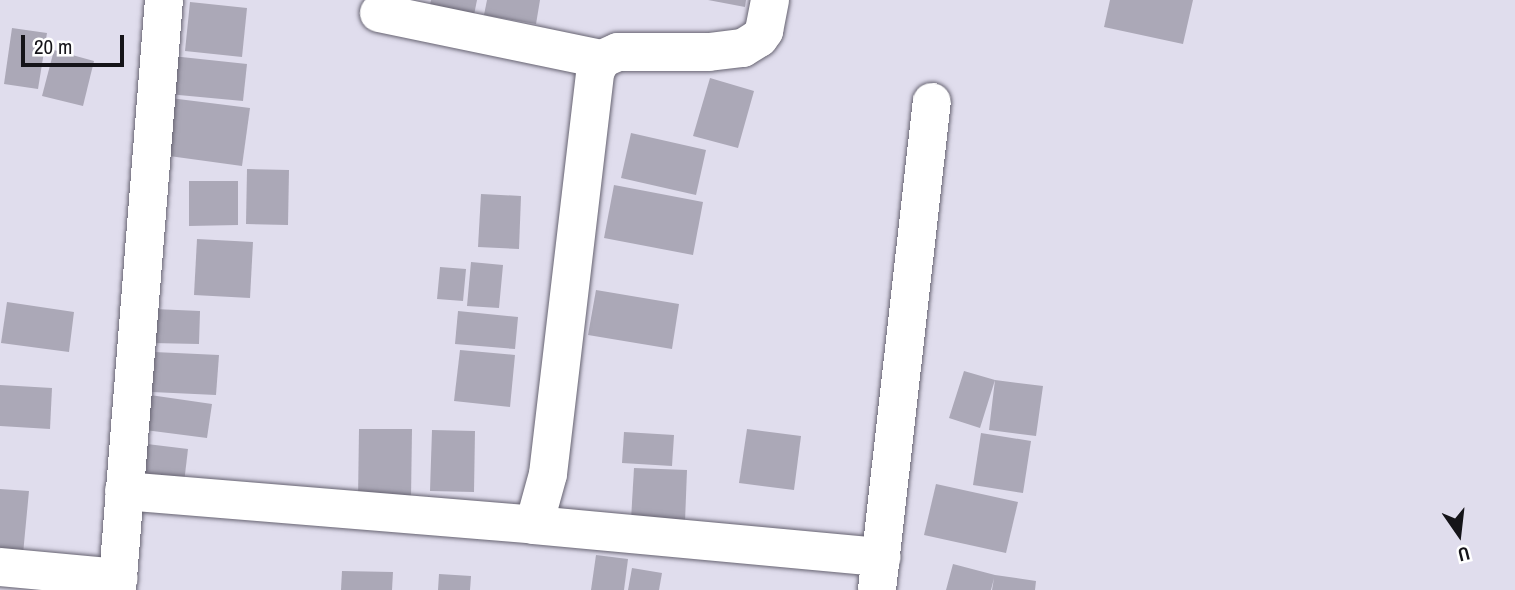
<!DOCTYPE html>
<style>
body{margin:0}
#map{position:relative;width:1515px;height:590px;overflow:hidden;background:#e0dded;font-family:"Archivo Narrow",sans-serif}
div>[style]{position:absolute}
.building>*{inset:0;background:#aba8b7}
.roads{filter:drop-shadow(0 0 2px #666371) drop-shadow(0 0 2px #666371)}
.street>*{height:38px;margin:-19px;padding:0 19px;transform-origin:19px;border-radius:19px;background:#fff}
span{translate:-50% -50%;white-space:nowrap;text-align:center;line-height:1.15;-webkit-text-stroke:6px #fff;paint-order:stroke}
.north{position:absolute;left:1424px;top:499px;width:70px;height:70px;-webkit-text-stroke:5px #fff;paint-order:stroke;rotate:166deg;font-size:19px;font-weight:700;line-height:28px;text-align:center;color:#151419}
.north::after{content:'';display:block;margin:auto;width:24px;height:32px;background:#151419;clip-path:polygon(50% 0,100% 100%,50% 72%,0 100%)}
.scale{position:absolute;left:21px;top:35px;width:103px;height:32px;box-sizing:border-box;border:4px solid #151419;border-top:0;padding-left:9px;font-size:21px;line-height:24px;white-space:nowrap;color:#151419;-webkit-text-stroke:5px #fff;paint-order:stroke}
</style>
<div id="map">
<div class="building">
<i style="clip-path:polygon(431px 0,477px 0,472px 25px,428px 15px)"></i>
<i style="clip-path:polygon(487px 0,540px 0,536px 24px,484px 15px)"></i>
<i style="clip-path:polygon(708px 0,746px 0,745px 7px)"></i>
<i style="clip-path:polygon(1110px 0,1193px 0,1183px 44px,1104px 27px)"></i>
<i style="clip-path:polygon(190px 2px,247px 8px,242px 57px,185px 51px)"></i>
<i style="clip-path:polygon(12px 28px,47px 33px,38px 89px,4px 84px)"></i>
<i style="clip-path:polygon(54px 50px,94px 61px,83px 106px,42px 96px)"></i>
<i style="clip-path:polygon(172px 56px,247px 64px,243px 101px,168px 94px)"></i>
<i style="clip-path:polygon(710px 78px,754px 91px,738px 148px,693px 136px)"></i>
<i style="clip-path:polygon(170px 98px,250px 108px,242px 166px,162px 155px)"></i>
<i style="clip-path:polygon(631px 133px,706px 150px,696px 195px,621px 178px)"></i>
<i style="clip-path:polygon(247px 169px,289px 170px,288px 225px,246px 224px)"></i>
<i style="clip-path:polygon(189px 181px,238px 181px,238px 225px,189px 226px)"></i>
<i style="clip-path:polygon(614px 185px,703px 202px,693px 255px,604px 238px)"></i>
<i style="clip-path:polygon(481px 194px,521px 196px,519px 249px,478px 247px)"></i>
<i style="clip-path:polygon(197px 239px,253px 242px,250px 298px,194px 295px)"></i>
<i style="clip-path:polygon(471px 262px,503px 265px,499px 308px,467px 306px)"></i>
<i style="clip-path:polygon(440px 267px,466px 269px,463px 301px,437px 299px)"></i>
<i style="clip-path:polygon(596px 290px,679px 304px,672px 349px,588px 335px)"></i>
<i style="clip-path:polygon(7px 302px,74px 312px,69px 352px,1px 343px)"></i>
<i style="clip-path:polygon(154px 309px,200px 311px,199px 344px,152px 343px)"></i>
<i style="clip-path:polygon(458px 311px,518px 317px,515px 349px,455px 344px)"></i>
<i style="clip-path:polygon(460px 350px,515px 355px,510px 407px,454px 401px)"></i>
<i style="clip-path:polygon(154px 352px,219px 355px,216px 395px,152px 392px)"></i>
<i style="clip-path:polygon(964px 371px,995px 380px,1043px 386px,1036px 436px,989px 430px,995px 380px,980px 428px,949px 418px)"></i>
<i style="clip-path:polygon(0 385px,52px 388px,50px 429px,0 426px)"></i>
<i style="clip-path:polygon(150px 395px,212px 404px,207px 438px,145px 430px)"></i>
<i style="clip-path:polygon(359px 429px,412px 429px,411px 499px,358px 499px)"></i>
<i style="clip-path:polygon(747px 429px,801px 436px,794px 490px,739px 483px)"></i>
<i style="clip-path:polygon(432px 430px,475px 431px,474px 492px,430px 491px)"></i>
<i style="clip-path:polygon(624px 432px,674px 435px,672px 466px,622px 463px)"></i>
<i style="clip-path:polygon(981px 433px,1031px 441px,1023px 493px,973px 485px)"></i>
<i style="clip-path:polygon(147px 444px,188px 449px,184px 483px,142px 478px)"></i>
<i style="clip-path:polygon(634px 468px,687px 470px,685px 522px,631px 520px)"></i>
<i style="clip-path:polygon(936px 484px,1018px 502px,1006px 553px,924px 535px)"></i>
<i style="clip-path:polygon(0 489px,29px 491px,23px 554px,0 552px)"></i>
<i style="clip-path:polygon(596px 555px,628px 559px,624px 590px,591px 590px)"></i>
<i style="clip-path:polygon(953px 564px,995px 575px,1036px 581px,1035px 590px,992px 590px,994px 578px,991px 590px,946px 590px)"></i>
<i style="clip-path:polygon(632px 568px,662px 573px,659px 590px,628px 590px)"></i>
<i style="clip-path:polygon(342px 571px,393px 572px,392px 590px,341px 590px)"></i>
<i style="clip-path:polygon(439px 574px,471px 576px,470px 590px,438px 590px)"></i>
</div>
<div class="roads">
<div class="street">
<i style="left:379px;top:13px;width:228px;rotate:11.7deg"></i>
<i style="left:124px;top:491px;width:411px;rotate:4.7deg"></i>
<i style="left:534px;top:525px;width:53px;rotate:-74.6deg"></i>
<i style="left:548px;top:474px;width:405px;rotate:-83.3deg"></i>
<i style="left:595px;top:72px;width:15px;rotate:-62deg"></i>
<i style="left:602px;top:59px;width:17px;rotate:-24deg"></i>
<i style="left:618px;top:52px;width:91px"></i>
<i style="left:709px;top:52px;width:34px;rotate:-7deg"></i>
<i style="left:743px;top:48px;width:19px;rotate:-32deg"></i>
<i style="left:759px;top:38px;width:9px;rotate:-54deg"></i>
<i style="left:764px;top:31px;width:32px;rotate:-79deg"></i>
<i style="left:534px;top:525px;width:349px;rotate:5.3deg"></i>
<i style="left:0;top:567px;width:119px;rotate:5.3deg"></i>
<i style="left:117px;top:590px;width:592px;rotate:-85.45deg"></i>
<i style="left:877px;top:590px;width:491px;rotate:-83.6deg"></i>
</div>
</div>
<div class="north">U</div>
<div class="scale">20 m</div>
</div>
